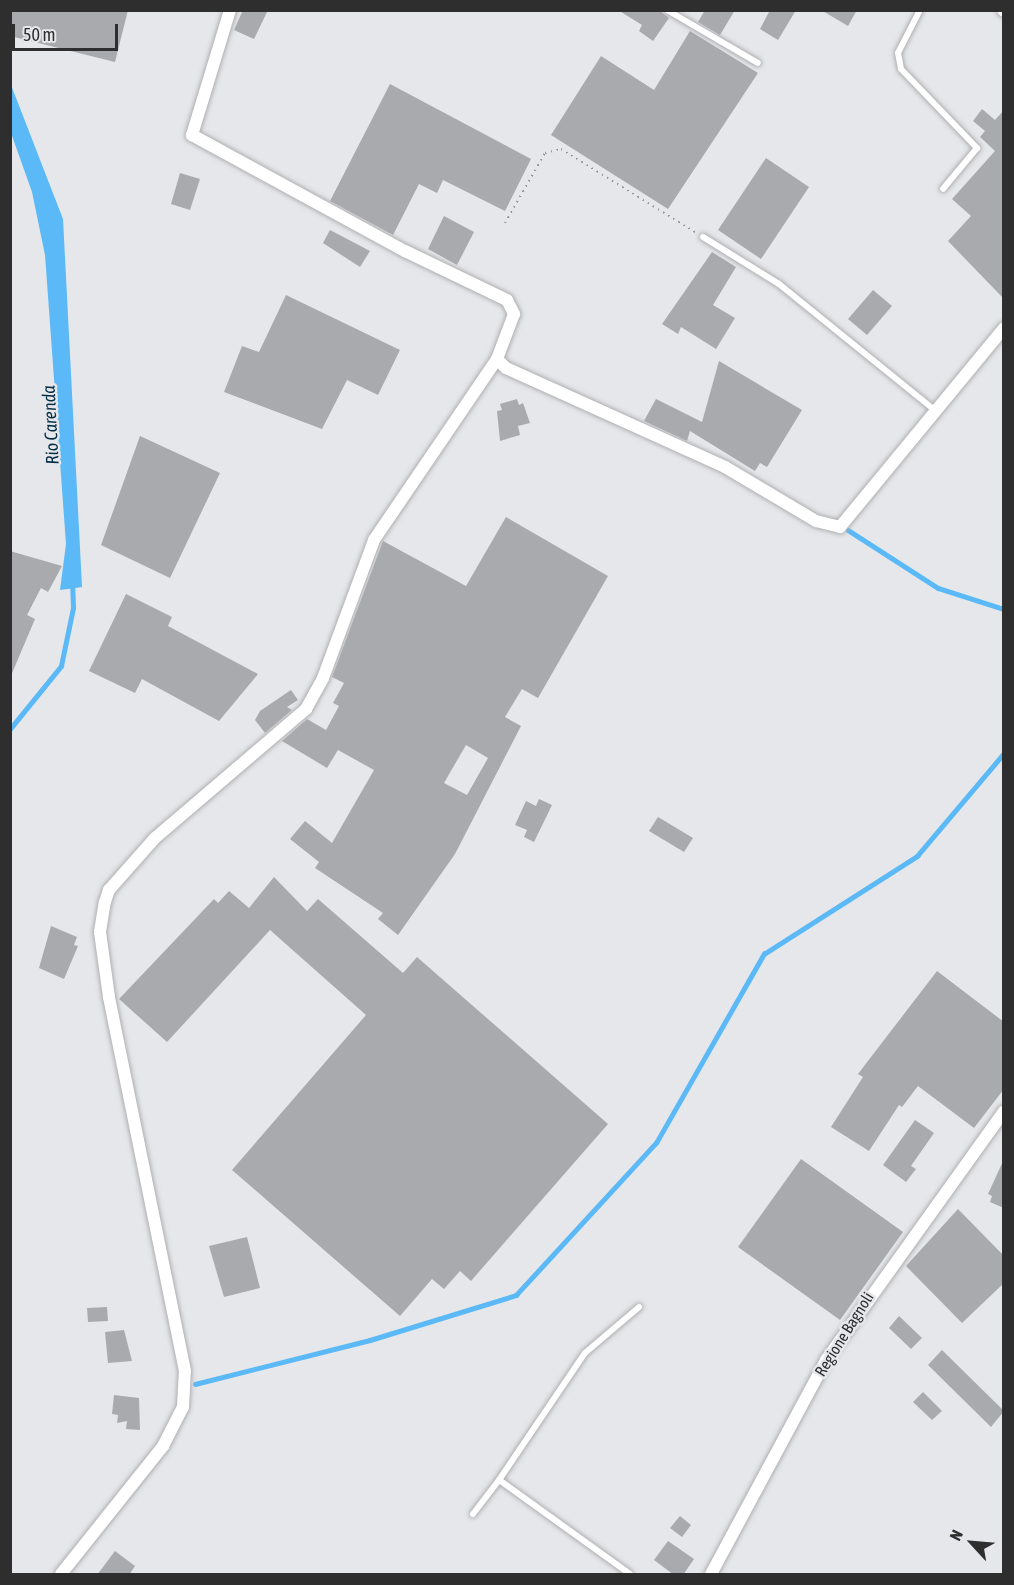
<!DOCTYPE html>
<style>
body{margin:0}
#map{position:relative;width:1014px;height:1585px;overflow:hidden;background:#e6e7ea;font-family:"Asap Condensed",sans-serif}
div>[style]{position:absolute}
.water>*{inset:0;background:#5ab9f6}
.stream>*{height:4.5px;margin:-2.25px;padding:0 2.25px;transform-origin:2.25px;border-radius:2.25px;background:#5ab9f6}
.building>*{inset:0;background:#a9aaad}
.path>*{height:2px;margin-top:-1px;transform-origin:0;background:repeating-linear-gradient(90deg,#959698 0 1.5px,transparent 0 6px)}
.roads{filter:drop-shadow(0 0 2px #afafb3) drop-shadow(0 0 2px #afafb3)}
.service>*{height:6px;margin:-3px;padding:0 3px;transform-origin:3px;border-radius:3px;background:#fff}
.minor>*{height:12px;margin:-6px;padding:0 6px;transform-origin:6px;border-radius:6px;background:#fff}
span{translate:-50% -50%;white-space:nowrap;text-align:center;line-height:1.15;-webkit-text-stroke:5px #e6e7ea;paint-order:stroke}
.street-label{font-size:16px;color:#2e2e2f}
.water-label{font-size:18px;color:#032e46;font-style:italic}
.frame{position:absolute;inset:0;border:12px solid #2e2e2f;pointer-events:none}
.north{position:absolute;left:942px;top:1513px;width:60px;height:60px;-webkit-text-stroke:4px #e6e7ea;paint-order:stroke;rotate:296deg;font-size:16px;font-weight:700;line-height:24px;text-align:center;color:#2e2e2f}
.north::after{content:'';display:block;margin:auto;width:21px;height:27px;background:#2e2e2f;clip-path:polygon(50% 0,100% 100%,50% 72%,0 100%)}
.scale{position:absolute;left:12px;top:24px;width:106px;height:27px;box-sizing:border-box;border:3px solid #2e2e2f;border-top:0;padding-left:8px;font-size:18px;line-height:21px;white-space:nowrap;color:#2e2e2f;-webkit-text-stroke:4px #e6e7ea;paint-order:stroke}
</style>
<div id="map">
<div class="water">
<i style="clip-path:polygon(11px 85px,63px 219px,82px 587px,60px 590px,66px 544px,45px 255px,32px 192px,11px 133px)"></i>
</div>
<div class="stream">
<i style="left:848px;top:530px;width:107px;rotate:32.8deg"></i>
<i style="left:938px;top:588px;width:69px;rotate:17.7deg"></i>
<i style="left:10px;top:729px;width:81px;rotate:-51deg"></i>
<i style="left:61px;top:666px;width:59px;rotate:-78.3deg"></i>
<i style="left:73px;top:608px;width:25px;rotate:-92deg"></i>
<i style="left:195px;top:1384px;width:180px;rotate:-14.1deg"></i>
<i style="left:370px;top:1340px;width:153px;rotate:-17.1deg"></i>
<i style="left:516px;top:1295px;width:207px;rotate:-47.4deg"></i>
<i style="left:656px;top:1143px;width:218px;rotate:-60.3deg"></i>
<i style="left:764px;top:954px;width:182px;rotate:-32.6deg"></i>
<i style="left:917px;top:856px;width:135px;rotate:-49.8deg"></i>
</div>
<div class="building">
<i style="clip-path:polygon(10px 10px,128px 10px,115px 62px,10px 36px)"></i>
<i style="clip-path:polygon(243px 10px,268px 10px,254px 39px,234px 30px)"></i>
<i style="clip-path:polygon(618px 10px,659px 10px,669px 18px,653px 41px,639px 31px,642px 25px)"></i>
<i style="clip-path:polygon(705px 10px,735px 10px,720px 35px,698px 22px)"></i>
<i style="clip-path:polygon(770px 10px,796px 10px,778px 40px,760px 29px)"></i>
<i style="clip-path:polygon(821px 10px,857px 10px,848px 26px)"></i>
<i style="clip-path:polygon(690px 31px,758px 73px,668px 209px,551px 135px,601px 56px,654px 90px)"></i>
<i style="clip-path:polygon(390px 84px,531px 159px,505px 211px,443px 180px,437px 193px,419px 184px,393px 235px,330px 201px)"></i>
<i style="clip-path:polygon(982px 109px,995px 120px,1004px 110px,1004px 299px,948px 241px,971px 216px,952px 199px,995px 151px,980px 137px,985px 131px,973px 121px)"></i>
<i style="clip-path:polygon(766px 158px,809px 187px,761px 259px,718px 230px)"></i>
<i style="clip-path:polygon(180px 173px,200px 179px,190px 210px,171px 204px)"></i>
<i style="clip-path:polygon(444px 216px,474px 232px,457px 265px,428px 249px)"></i>
<i style="clip-path:polygon(330px 230px,370px 251px,360px 267px,323px 243px)"></i>
<i style="clip-path:polygon(712px 252px,736px 267px,713px 305px,735px 318px,716px 349px,681px 327px,678px 334px,662px 324px)"></i>
<i style="clip-path:polygon(873px 290px,892px 306px,867px 335px,848px 319px)"></i>
<i style="clip-path:polygon(286px 295px,400px 350px,378px 395px,347px 380px,322px 429px,224px 392px,242px 346px,259px 352px)"></i>
<i style="clip-path:polygon(719px 361px,802px 410px,767px 467px,760px 463px,755px 471px,690px 431px,687px 441px,644px 421px,656px 399px,702px 422px)"></i>
<i style="clip-path:polygon(517px 399px,519px 405px,523px 403px,530px 423px,518px 426px,520px 435px,500px 441px,497px 411px,502px 410px,500px 404px)"></i>
<i style="clip-path:polygon(140px 436px,220px 473px,170px 578px,101px 545px)"></i>
<i style="clip-path:polygon(evenodd,506px 517px,608px 576px,538px 698px,522px 689px,505px 717px,521px 726px,455px 854px,398px 935px,378px 919px,383px 913px,315px 868px,319px 862px,290px 839px,305px 821px,332px 843px,374px 770px,338px 750px,327px 768px,282px 741px,307px 719px,326px 730px,339px 706px,333px 703px,344px 683px,332px 677px,383px 541px,466px 586px,506px 517px,466px 745px,488px 758px,467px 795px,444px 783px,466px 745px)"></i>
<i style="clip-path:polygon(10px 551px,62px 566px,48px 592px,41px 588px,27px 615px,35px 619px,10px 678px)"></i>
<i style="clip-path:polygon(126px 594px,172px 617px,168px 626px,258px 674px,219px 721px,142px 679px,135px 693px,89px 671px)"></i>
<i style="clip-path:polygon(291px 690px,298px 700px,287px 707px,292px 710px,265px 733px,255px 720px,260px 711px)"></i>
<i style="clip-path:polygon(539px 799px,552px 805px,534px 842px,524px 837px,527px 830px,515px 825px,526px 801px,536px 806px)"></i>
<i style="clip-path:polygon(658px 817px,693px 838px,684px 852px,649px 831px)"></i>
<i style="clip-path:polygon(274px 877px,307px 911px,318px 899px,403px 973px,417px 957px,608px 1124px,471px 1281px,460px 1271px,444px 1289px,432px 1279px,400px 1316px,232px 1170px,366px 1015px,270px 930px,167px 1042px,119px 999px,214px 899px,218px 903px,229px 891px,249px 908px)"></i>
<i style="clip-path:polygon(51px 926px,77px 937px,74px 945px,78px 946px,64px 979px,39px 968px)"></i>
<i style="clip-path:polygon(937px 971px,1004px 1022px,1004px 1089px,974px 1128px,918px 1086px,902px 1107px,899px 1105px,869px 1151px,831px 1127px,863px 1077px,858px 1074px)"></i>
<i style="clip-path:polygon(915px 1120px,934px 1133px,911px 1166px,916px 1169px,906px 1182px,883px 1165px)"></i>
<i style="clip-path:polygon(801px 1159px,903px 1232px,840px 1320px,738px 1247px)"></i>
<i style="clip-path:polygon(1004px 1159px,1004px 1208px,990px 1202px,992px 1196px,988px 1194px)"></i>
<i style="clip-path:polygon(958px 1209px,1004px 1256px,1004px 1283px,962px 1323px,906px 1266px)"></i>
<i style="clip-path:polygon(247px 1237px,260px 1288px,224px 1297px,209px 1246px)"></i>
<i style="clip-path:polygon(107px 1307px,108px 1321px,88px 1322px,87px 1308px)"></i>
<i style="clip-path:polygon(899px 1316px,922px 1338px,911px 1349px,889px 1328px)"></i>
<i style="clip-path:polygon(124px 1330px,132px 1361px,108px 1363px,105px 1332px)"></i>
<i style="clip-path:polygon(942px 1350px,1004px 1411px,991px 1427px,928px 1365px)"></i>
<i style="clip-path:polygon(923px 1392px,942px 1411px,932px 1420px,913px 1402px)"></i>
<i style="clip-path:polygon(114px 1395px,139px 1398px,140px 1430px,126px 1429px,127px 1421px,117px 1423px,118px 1415px,112px 1414px)"></i>
<i style="clip-path:polygon(680px 1516px,691px 1525px,682px 1537px,670px 1528px)"></i>
<i style="clip-path:polygon(668px 1541px,694px 1559px,683px 1575px,674px 1575px,654px 1560px)"></i>
<i style="clip-path:polygon(115px 1551px,135px 1566px,129px 1575px,97px 1575px)"></i>
</div>
<div class="path">
<i style="left:505px;top:223px;width:81px;rotate:-60.3deg"></i>
<i style="left:545px;top:153px;width:16px;rotate:-14deg"></i>
<i style="left:561px;top:149px;width:158px;rotate:31.8deg"></i>
</div>
<div class="roads">
<div class="service">
<i style="left:667px;top:10px;width:105px;rotate:30.2deg"></i>
<i style="left:920px;top:10px;width:48px;rotate:117.1deg"></i>
<i style="left:898px;top:53px;width:16px;rotate:79deg"></i>
<i style="left:901px;top:69px;width:110px;rotate:46.1deg"></i>
<i style="left:977px;top:148px;width:53px;rotate:129.7deg"></i>
<i style="left:703px;top:237px;width:89px;rotate:31.7deg"></i>
<i style="left:779px;top:284px;width:202px;rotate:39deg"></i>
<i style="left:473px;top:1514px;width:43px;rotate:-52.6deg"></i>
<i style="left:630px;top:1574px;width:161px;rotate:-144.3deg"></i>
<i style="left:499px;top:1480px;width:153px;rotate:-55.9deg"></i>
<i style="left:585px;top:1353px;width:71px;rotate:-40.4deg"></i>
</div>
<div class="minor">
<i style="left:230px;top:10px;width:131px;rotate:106.9deg"></i>
<i style="left:192px;top:135px;width:243px;rotate:28.6deg"></i>
<i style="left:405px;top:251px;width:113px;rotate:25.7deg"></i>
<i style="left:507px;top:300px;width:16px;rotate:63deg"></i>
<i style="left:514px;top:314px;width:48px;rotate:110.7deg"></i>
<i style="left:497px;top:359px;width:13px;rotate:45deg"></i>
<i style="left:506px;top:368px;width:240px;rotate:24.3deg"></i>
<i style="left:725px;top:467px;width:106px;rotate:30.7deg"></i>
<i style="left:816px;top:521px;width:25px;rotate:14deg"></i>
<i style="left:840px;top:527px;width:258px;rotate:-50.5deg"></i>
<i style="left:1003px;top:10px;width:1px;rotate:45deg"></i>
<i style="left:61px;top:1574px;width:164px;rotate:-51.4deg"></i>
<i style="left:163px;top:1446px;width:44px;rotate:-62.9deg"></i>
<i style="left:183px;top:1407px;width:36px;rotate:-87deg"></i>
<i style="left:185px;top:1371px;width:382px;rotate:-101.5deg"></i>
<i style="left:109px;top:997px;width:66px;rotate:-97.9deg"></i>
<i style="left:100px;top:932px;width:30px;rotate:-81deg"></i>
<i style="left:105px;top:902px;width:13px;rotate:-72deg"></i>
<i style="left:109px;top:890px;width:69px;rotate:-48.5deg"></i>
<i style="left:155px;top:838px;width:199px;rotate:-40.5deg"></i>
<i style="left:306px;top:709px;width:35px;rotate:-61deg"></i>
<i style="left:323px;top:678px;width:147px;rotate:-69.7deg"></i>
<i style="left:374px;top:540px;width:219px;rotate:-55.8deg"></i>
<i style="left:711px;top:1574px;width:243px;rotate:-61.7deg"></i>
<i style="left:826px;top:1360px;width:306px;rotate:-54.4deg"></i>
</div>
</div>
<div class="street-label">
<span style="left:844px;top:1334px;rotate:-58deg">Regione Bagnoli</span>
</div>
<div class="water-label">
<span style="left:51px;top:425px;rotate:-93deg">Rio Carenda</span>
</div>
<div class="frame"></div>
<div class="north">N</div>
<div class="scale">50 m</div>
</div>
